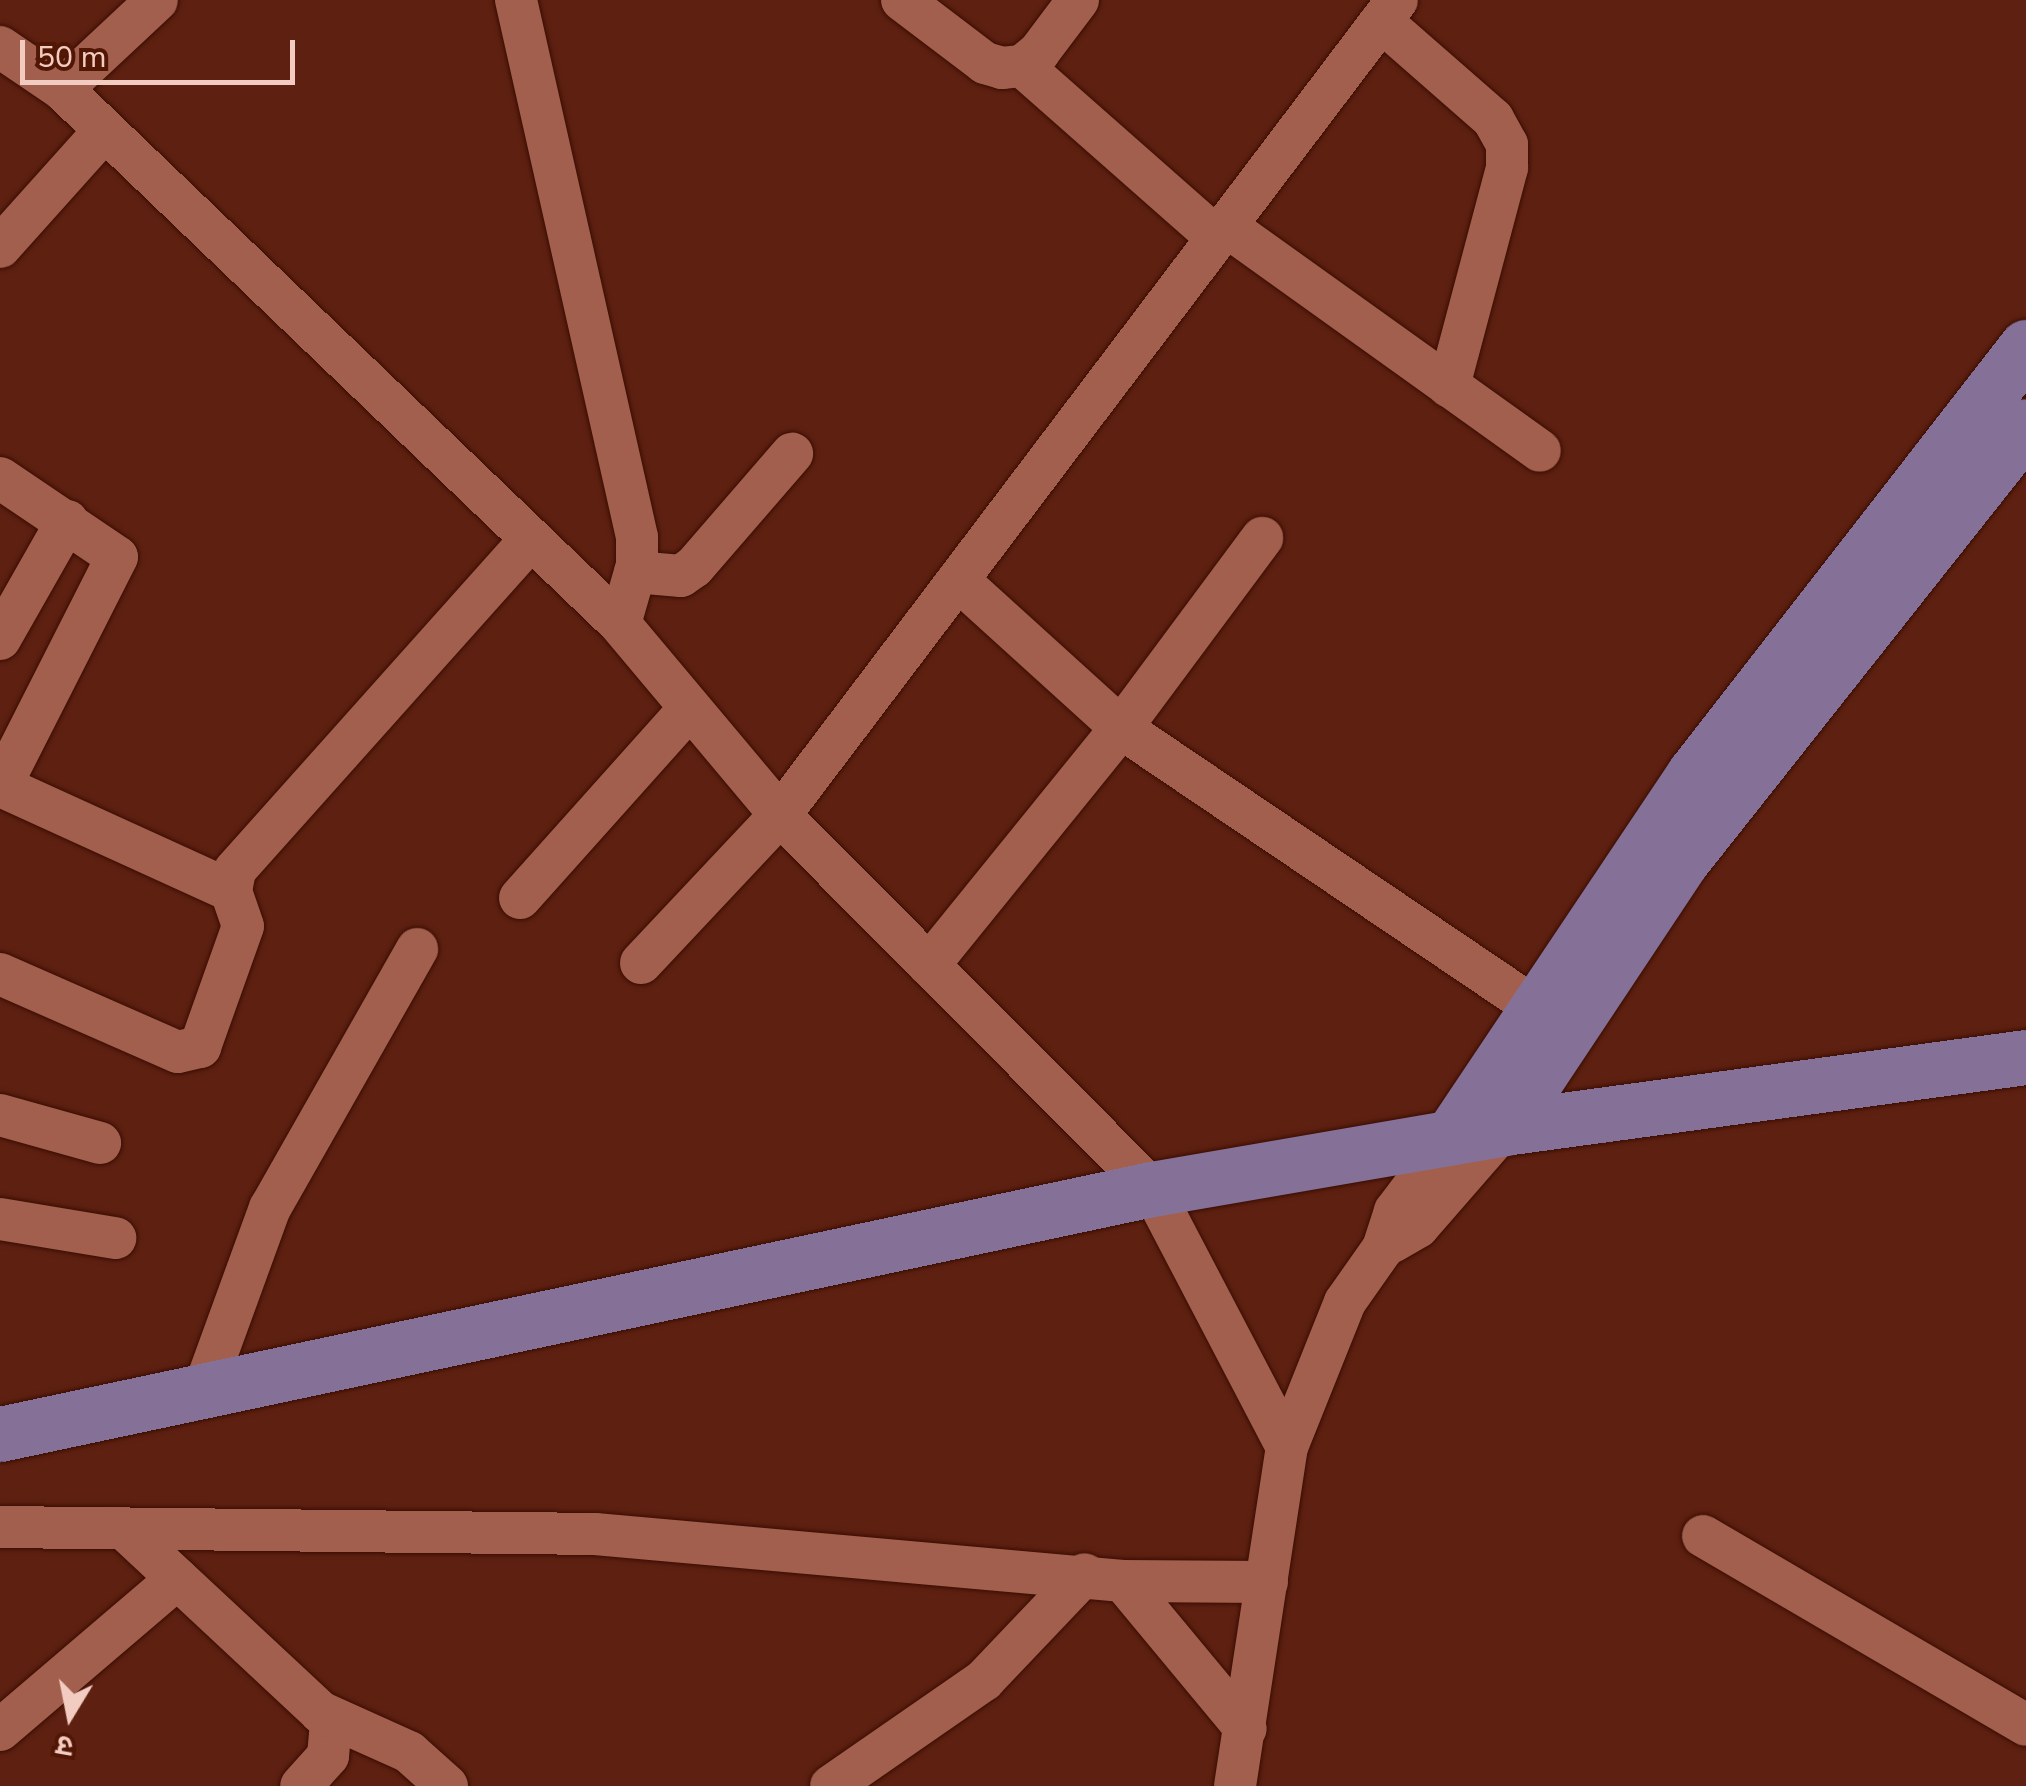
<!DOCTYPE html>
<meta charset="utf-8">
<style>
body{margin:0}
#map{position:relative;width:2026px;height:1786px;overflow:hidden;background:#5e2111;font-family:"Nunito Sans","Noto Sans Devanagari",sans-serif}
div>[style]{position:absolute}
.roads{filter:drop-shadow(0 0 2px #3a0d03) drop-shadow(0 0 2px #3a0d03)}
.minor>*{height:42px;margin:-21px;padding:0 21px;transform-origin:21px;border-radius:21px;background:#a25f4d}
.major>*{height:55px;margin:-27.5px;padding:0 27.5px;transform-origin:27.5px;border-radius:27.5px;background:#857197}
span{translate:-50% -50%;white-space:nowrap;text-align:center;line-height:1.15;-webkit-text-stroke:8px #521605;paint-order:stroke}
.north{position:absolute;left:20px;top:1666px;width:100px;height:100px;-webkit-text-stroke:8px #521605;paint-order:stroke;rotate:190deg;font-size:28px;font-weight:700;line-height:40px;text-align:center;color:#f3ccc1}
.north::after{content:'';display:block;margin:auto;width:35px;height:45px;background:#f3ccc1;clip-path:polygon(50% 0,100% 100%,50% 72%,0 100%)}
.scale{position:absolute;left:20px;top:40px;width:275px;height:45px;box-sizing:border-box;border:5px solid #f3ccc1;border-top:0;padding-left:12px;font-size:30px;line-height:35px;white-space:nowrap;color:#f3ccc1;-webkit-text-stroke:8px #521605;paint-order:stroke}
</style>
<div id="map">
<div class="roads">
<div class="minor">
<i style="left:516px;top:0;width:550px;rotate:77.3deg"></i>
<i style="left:637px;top:537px;width:28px;rotate:90deg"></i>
<i style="left:637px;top:565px;width:61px;rotate:106.1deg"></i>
<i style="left:902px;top:0;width:104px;rotate:37.2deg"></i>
<i style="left:985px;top:63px;width:18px;rotate:16deg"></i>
<i style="left:1002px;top:68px;width:20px;rotate:-6deg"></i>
<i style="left:1022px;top:66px;width:22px;rotate:-39deg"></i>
<i style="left:1039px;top:52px;width:65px;rotate:-53.1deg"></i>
<i style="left:1381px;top:21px;width:149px;rotate:41.2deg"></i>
<i style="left:1493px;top:119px;width:29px;rotate:61deg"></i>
<i style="left:1507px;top:144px;width:24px;rotate:90deg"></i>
<i style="left:1507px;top:168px;width:226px;rotate:104.9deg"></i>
<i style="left:0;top:47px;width:75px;rotate:34.1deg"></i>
<i style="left:62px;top:89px;width:773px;rotate:43.79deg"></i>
<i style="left:620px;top:624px;width:249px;rotate:50deg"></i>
<i style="left:780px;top:815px;width:528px;rotate:45.15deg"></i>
<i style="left:1152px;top:1189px;width:291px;rotate:62.4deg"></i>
<i style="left:1022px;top:66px;width:260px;rotate:41.4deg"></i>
<i style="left:62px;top:89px;width:130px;rotate:-43.1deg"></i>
<i style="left:1226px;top:226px;width:386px;rotate:35.6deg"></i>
<i style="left:0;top:247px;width:156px;rotate:-48.1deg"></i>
<i style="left:0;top:478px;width:141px;rotate:34deg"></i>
<i style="left:117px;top:557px;width:257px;rotate:116.9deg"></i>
<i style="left:1px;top:786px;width:253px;rotate:24.5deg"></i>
<i style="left:635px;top:572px;width:46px;rotate:5deg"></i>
<i style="left:681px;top:576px;width:16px;rotate:-35deg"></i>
<i style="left:694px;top:567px;width:150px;rotate:-49.1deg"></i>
<i style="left:958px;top:580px;width:220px;rotate:42.2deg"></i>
<i style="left:1121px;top:728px;width:502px;rotate:34.04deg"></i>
<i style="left:0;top:639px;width:136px;rotate:-60.4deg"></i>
<i style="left:520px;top:898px;width:255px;rotate:-48.2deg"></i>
<i style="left:641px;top:963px;width:203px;rotate:-46.8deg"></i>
<i style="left:780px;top:815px;width:1022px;rotate:-52.87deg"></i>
<i style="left:929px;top:965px;width:305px;rotate:-51deg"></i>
<i style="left:1121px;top:728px;width:237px;rotate:-53.4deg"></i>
<i style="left:0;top:974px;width:194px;rotate:23.7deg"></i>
<i style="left:178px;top:1052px;width:23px;rotate:-13deg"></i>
<i style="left:200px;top:1047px;width:128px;rotate:-70.4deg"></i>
<i style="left:243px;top:926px;width:37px;rotate:-109deg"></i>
<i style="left:231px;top:891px;width:21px;rotate:-79deg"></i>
<i style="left:235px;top:870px;width:444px;rotate:-48.2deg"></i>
<i style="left:0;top:1115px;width:104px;rotate:15.6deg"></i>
<i style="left:0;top:1219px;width:117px;rotate:9.4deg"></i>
<i style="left:1392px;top:1242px;width:30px;rotate:-30deg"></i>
<i style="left:1418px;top:1227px;width:131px;rotate:-49deg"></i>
<i style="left:204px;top:1389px;width:193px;rotate:-70deg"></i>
<i style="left:270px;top:1208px;width:298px;rotate:-60.4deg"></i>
<i style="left:0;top:1527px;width:595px;rotate:0.67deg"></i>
<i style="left:595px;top:1534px;width:530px;rotate:5.09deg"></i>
<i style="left:1123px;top:1581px;width:144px;rotate:0.4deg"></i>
<i style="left:123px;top:1528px;width:284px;rotate:43deg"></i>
<i style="left:331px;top:1722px;width:34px;rotate:95deg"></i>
<i style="left:328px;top:1756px;width:40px;rotate:132deg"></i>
<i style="left:1703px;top:1536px;width:374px;rotate:30.3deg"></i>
<i style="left:1123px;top:1581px;width:192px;rotate:50.3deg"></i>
<i style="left:320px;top:1712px;width:98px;rotate:24.2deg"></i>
<i style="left:409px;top:1752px;width:51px;rotate:41.8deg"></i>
<i style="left:0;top:1730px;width:233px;rotate:-40.5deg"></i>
<i style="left:831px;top:1786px;width:186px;rotate:-34.7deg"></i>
<i style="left:984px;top:1680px;width:146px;rotate:-46.4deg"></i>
<i style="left:1235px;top:1786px;width:343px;rotate:-81.3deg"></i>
<i style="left:1287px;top:1447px;width:156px;rotate:-68.2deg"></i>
<i style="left:1345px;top:1302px;width:66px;rotate:-54.9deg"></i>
<i style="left:1383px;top:1248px;width:39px;rotate:-72deg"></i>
<i style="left:1395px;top:1211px;width:93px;rotate:-52.9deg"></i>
</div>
<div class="major">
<i style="left:1504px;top:1128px;width:323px;rotate:-56.4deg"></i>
<i style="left:1683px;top:859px;width:552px;rotate:-51.62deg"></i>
<i style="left:1451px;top:1137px;width:437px;rotate:-56.2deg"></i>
<i style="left:1694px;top:774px;width:541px;rotate:-52.13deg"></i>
<i style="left:0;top:1434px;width:1178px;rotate:-12.01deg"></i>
<i style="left:1152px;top:1189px;width:357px;rotate:-9.8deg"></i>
<i style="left:1504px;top:1128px;width:527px;rotate:-7.75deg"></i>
</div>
</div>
<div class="north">उ</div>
<div class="scale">50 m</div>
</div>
